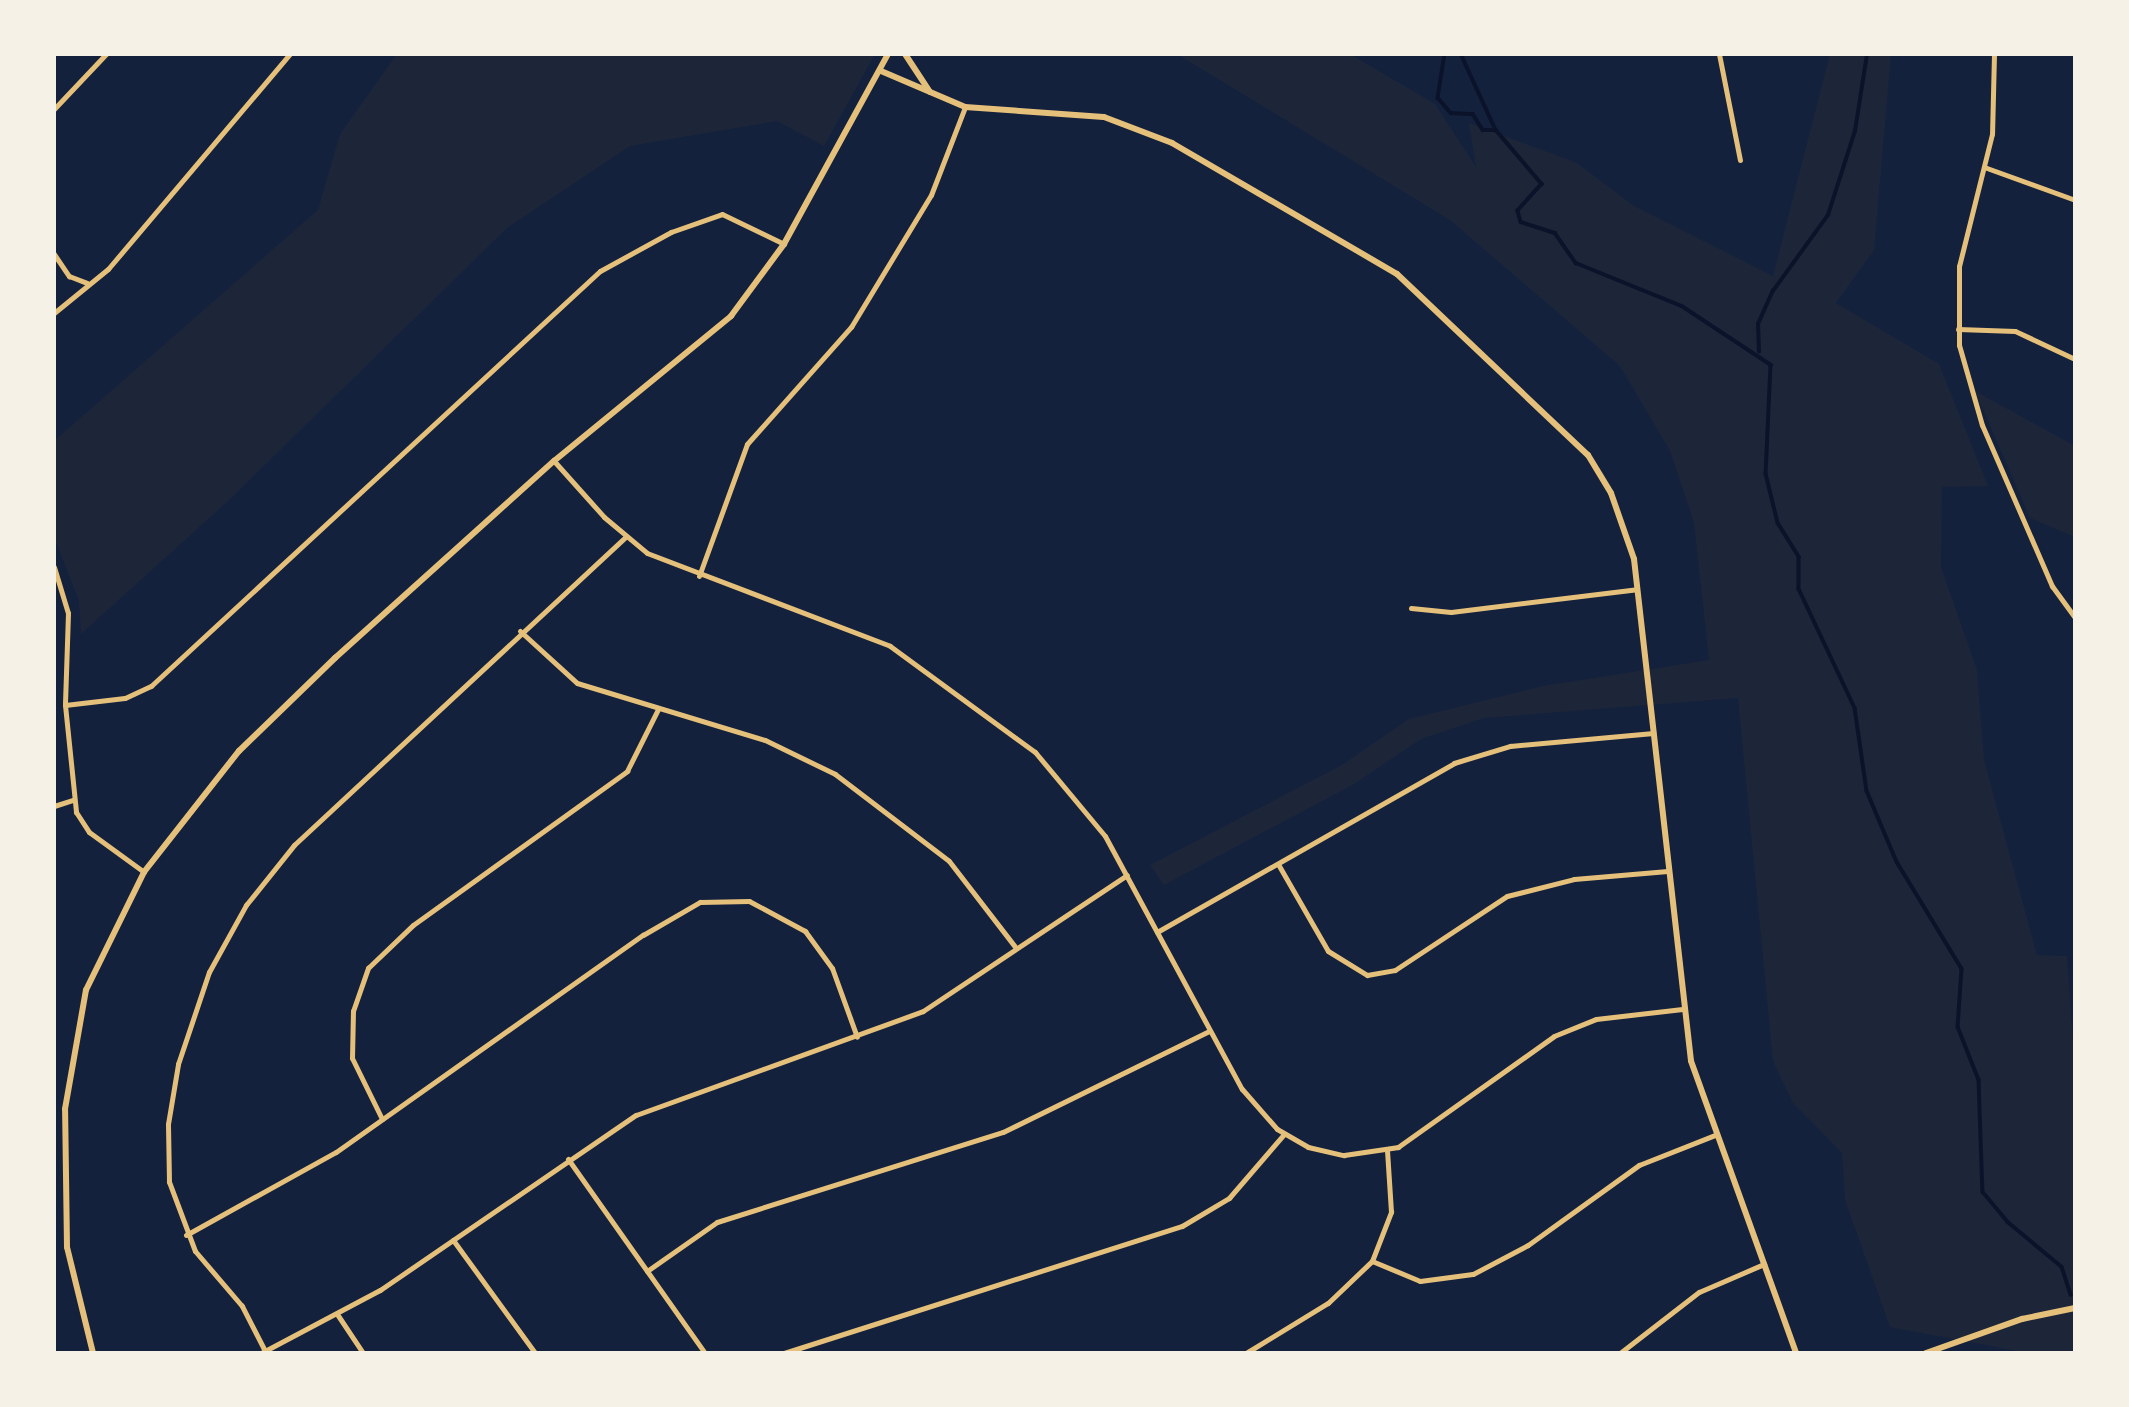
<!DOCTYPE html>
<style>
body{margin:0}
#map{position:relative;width:2129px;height:1407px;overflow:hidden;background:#14213d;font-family:Manrope,sans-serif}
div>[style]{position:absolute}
.green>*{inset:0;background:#1d2539}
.stream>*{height:3.5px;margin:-1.75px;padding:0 1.75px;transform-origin:1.75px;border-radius:1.75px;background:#0b132b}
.minor>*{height:5px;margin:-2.5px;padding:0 2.5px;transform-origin:2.5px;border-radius:2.5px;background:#e5c07b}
.tertiary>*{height:6px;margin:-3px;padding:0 3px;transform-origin:3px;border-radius:3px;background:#e5c07b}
span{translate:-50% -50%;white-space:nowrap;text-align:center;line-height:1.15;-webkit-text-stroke:6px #f6f1e7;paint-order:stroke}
.frame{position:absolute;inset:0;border:56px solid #f6f1e7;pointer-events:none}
</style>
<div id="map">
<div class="green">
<i style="clip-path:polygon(397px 54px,875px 54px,824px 146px,777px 121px,630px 146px,507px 228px,227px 502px,81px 634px,79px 601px,54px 537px,54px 441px,318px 210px,340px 134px)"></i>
<i style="clip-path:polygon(1177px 54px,1350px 54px,1435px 104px,1476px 167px,1469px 123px,1577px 163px,1634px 206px,1773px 276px,1830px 54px,1891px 54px,1874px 250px,1836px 303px,1939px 364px,1988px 486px,1942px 487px,1941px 567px,1977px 670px,1984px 760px,2037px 955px,2067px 956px,2075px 1070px,2075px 1353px,2028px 1353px,1890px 1327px,1845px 1200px,1842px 1153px,1793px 1103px,1773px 1061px,1738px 698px,1484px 718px,1421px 739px,1354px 784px,1164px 885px,1150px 865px,1342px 765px,1409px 719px,1543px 686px,1709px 660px,1694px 523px,1670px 451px,1620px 366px,1450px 220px)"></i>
<i style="clip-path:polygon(1975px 391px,2075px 446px,2075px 537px,2030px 518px)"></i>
</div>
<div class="stream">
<i style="left:1445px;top:54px;width:45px;rotate:99deg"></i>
<i style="left:1438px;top:98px;width:20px;rotate:49deg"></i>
<i style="left:1451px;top:113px;width:22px;rotate:3deg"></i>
<i style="left:1473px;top:114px;width:19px;rotate:58deg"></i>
<i style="left:1483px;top:130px;width:13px"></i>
<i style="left:1461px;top:54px;width:84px;rotate:65.3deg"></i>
<i style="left:1496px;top:130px;width:71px;rotate:49.6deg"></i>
<i style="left:1542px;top:184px;width:36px;rotate:132deg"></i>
<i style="left:1518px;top:211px;width:11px;rotate:75deg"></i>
<i style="left:1521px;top:222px;width:36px;rotate:18deg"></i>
<i style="left:1555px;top:233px;width:37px;rotate:55deg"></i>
<i style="left:1576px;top:263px;width:114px;rotate:22.1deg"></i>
<i style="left:1682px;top:306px;width:107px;rotate:33.5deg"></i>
<i style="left:1771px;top:365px;width:109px;rotate:92.6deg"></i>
<i style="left:1766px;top:474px;width:50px;rotate:76.2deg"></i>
<i style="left:1778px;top:523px;width:40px;rotate:58deg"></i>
<i style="left:1799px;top:557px;width:32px;rotate:90deg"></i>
<i style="left:1799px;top:589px;width:132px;rotate:64.8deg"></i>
<i style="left:1855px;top:708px;width:84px;rotate:81.8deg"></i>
<i style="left:1867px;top:791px;width:77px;rotate:67.1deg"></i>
<i style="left:1897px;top:862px;width:125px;rotate:58.7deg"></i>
<i style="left:1962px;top:969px;width:58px;rotate:93.9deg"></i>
<i style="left:1958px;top:1027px;width:57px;rotate:68.4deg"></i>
<i style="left:1979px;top:1080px;width:112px;rotate:88deg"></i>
<i style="left:1983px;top:1192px;width:39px;rotate:50deg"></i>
<i style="left:2008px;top:1222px;width:70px;rotate:39.8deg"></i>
<i style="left:2062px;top:1267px;width:29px;rotate:72deg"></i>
<i style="left:1759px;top:352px;width:28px;rotate:-92deg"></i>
<i style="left:1758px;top:324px;width:36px;rotate:-66deg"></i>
<i style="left:1773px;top:291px;width:94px;rotate:-54.1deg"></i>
<i style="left:1828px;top:215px;width:88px;rotate:-72.2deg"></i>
<i style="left:1855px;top:131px;width:78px;rotate:-81.1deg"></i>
</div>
<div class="minor">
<i style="left:1719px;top:54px;width:108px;rotate:78.8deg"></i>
<i style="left:1994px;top:54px;width:80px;rotate:91.4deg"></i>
<i style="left:1992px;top:134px;width:136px;rotate:104deg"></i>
<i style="left:1959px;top:266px;width:79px;rotate:90deg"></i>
<i style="left:1959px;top:345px;width:83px;rotate:74deg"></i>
<i style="left:1982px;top:425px;width:176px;rotate:66.5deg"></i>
<i style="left:2052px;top:586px;width:39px;rotate:54deg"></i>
<i style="left:54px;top:109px;width:76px;rotate:-46.6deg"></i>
<i style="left:1984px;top:167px;width:97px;rotate:19.9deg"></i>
<i style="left:54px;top:254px;width:27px;rotate:56deg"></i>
<i style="left:69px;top:276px;width:19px;rotate:21deg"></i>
<i style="left:54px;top:313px;width:70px;rotate:-39.2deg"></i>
<i style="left:108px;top:269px;width:282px;rotate:-49.8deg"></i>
<i style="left:1958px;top:329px;width:57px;rotate:2deg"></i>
<i style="left:2015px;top:331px;width:66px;rotate:25deg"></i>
<i style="left:554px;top:461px;width:75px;rotate:48.2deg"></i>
<i style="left:604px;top:517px;width:56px;rotate:39.9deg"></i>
<i style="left:647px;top:553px;width:260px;rotate:20.9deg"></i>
<i style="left:890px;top:646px;width:180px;rotate:36.2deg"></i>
<i style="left:1035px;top:752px;width:109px;rotate:50.2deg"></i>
<i style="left:1105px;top:836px;width:288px;rotate:61.6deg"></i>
<i style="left:1242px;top:1089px;width:53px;rotate:48.8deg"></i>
<i style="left:1277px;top:1129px;width:36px;rotate:30deg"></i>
<i style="left:1308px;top:1147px;width:37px;rotate:13deg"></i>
<i style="left:1344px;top:1155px;width:55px;rotate:-8.4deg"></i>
<i style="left:1398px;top:1147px;width:191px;rotate:-35.4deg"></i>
<i style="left:1554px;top:1036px;width:45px;rotate:-22deg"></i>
<i style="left:1596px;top:1019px;width:87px;rotate:-6.6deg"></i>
<i style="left:54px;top:567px;width:48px;rotate:73.1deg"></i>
<i style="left:68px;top:613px;width:92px;rotate:91.9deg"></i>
<i style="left:65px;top:705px;width:108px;rotate:84.1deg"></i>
<i style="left:76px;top:812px;width:24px;rotate:57deg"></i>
<i style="left:89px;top:832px;width:68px;rotate:36deg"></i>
<i style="left:699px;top:576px;width:140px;rotate:-70deg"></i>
<i style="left:747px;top:444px;width:157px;rotate:-48.4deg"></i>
<i style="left:851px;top:327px;width:154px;rotate:-58.8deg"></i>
<i style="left:931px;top:195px;width:94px;rotate:-68.9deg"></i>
<i style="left:1411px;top:608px;width:40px;rotate:5.7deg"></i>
<i style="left:1451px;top:612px;width:187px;rotate:-7deg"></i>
<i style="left:520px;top:631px;width:77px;rotate:42.4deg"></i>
<i style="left:577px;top:683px;width:196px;rotate:16.9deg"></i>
<i style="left:765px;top:740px;width:78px;rotate:25.9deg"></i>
<i style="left:835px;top:774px;width:143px;rotate:37.3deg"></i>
<i style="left:949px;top:861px;width:110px;rotate:52.4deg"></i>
<i style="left:65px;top:705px;width:60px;rotate:-6.7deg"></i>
<i style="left:125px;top:698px;width:29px;rotate:-25deg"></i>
<i style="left:151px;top:686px;width:611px;rotate:-42.75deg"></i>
<i style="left:600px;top:271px;width:81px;rotate:-28.8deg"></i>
<i style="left:671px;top:232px;width:54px;rotate:-19.4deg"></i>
<i style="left:722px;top:214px;width:69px;rotate:25.8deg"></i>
<i style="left:2075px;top:746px;width:22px;rotate:90deg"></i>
<i style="left:54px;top:806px;width:20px;rotate:-18deg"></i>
<i style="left:1278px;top:864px;width:100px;rotate:60.1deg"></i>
<i style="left:1328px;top:951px;width:46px;rotate:31.6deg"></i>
<i style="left:1367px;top:975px;width:28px;rotate:-10deg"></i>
<i style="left:1395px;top:970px;width:134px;rotate:-33.5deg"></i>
<i style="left:1507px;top:896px;width:69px;rotate:-14.2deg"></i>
<i style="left:1574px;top:879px;width:94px;rotate:-4.9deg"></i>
<i style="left:1157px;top:932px;width:342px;rotate:-29.6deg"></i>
<i style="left:1454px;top:763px;width:59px;rotate:-16.9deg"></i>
<i style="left:1510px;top:746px;width:144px;rotate:-5.2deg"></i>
<i style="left:382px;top:1119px;width:68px;rotate:-116.2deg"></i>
<i style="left:352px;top:1058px;width:47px;rotate:-88.8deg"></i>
<i style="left:353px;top:1011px;width:46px;rotate:-70.8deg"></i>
<i style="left:368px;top:968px;width:62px;rotate:-43.7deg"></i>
<i style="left:413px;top:925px;width:264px;rotate:-35.7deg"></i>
<i style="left:627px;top:771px;width:69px;rotate:-63.4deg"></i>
<i style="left:568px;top:1159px;width:237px;rotate:54.8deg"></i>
<i style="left:186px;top:1235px;width:171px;rotate:-29deg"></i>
<i style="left:336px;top:1152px;width:376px;rotate:-35.3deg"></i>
<i style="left:643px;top:935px;width:66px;rotate:-30.1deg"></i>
<i style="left:700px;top:902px;width:49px;rotate:-1.2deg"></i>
<i style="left:749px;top:901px;width:64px;rotate:28.2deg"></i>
<i style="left:805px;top:931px;width:46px;rotate:53.9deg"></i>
<i style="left:832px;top:968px;width:73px;rotate:70.1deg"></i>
<i style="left:453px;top:1240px;width:140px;rotate:54deg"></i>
<i style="left:1372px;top:1261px;width:52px;rotate:22.6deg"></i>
<i style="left:1420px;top:1281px;width:53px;rotate:-7.5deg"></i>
<i style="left:1473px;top:1274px;width:62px;rotate:-27.8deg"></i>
<i style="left:1528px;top:1245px;width:137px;rotate:-35.8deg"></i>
<i style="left:1639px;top:1165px;width:82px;rotate:-21.5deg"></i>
<i style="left:647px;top:1271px;width:85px;rotate:-35deg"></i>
<i style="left:717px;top:1222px;width:300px;rotate:-17.5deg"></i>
<i style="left:1003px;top:1132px;width:229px;rotate:-26.1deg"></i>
<i style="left:337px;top:1314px;width:47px;rotate:56.3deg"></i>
<i style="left:265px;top:1351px;width:51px;rotate:-117.1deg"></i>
<i style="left:242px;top:1306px;width:72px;rotate:-130.5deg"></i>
<i style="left:195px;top:1251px;width:74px;rotate:-110.6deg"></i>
<i style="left:169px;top:1182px;width:58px;rotate:-91deg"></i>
<i style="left:168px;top:1124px;width:61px;rotate:-80.5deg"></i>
<i style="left:178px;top:1064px;width:97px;rotate:-71.4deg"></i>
<i style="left:209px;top:972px;width:77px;rotate:-61.1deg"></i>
<i style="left:246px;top:905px;width:77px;rotate:-51.3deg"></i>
<i style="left:294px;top:845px;width:453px;rotate:-42.9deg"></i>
<i style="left:261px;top:1353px;width:135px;rotate:-27.9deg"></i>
<i style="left:380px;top:1290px;width:310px;rotate:-34.4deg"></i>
<i style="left:636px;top:1115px;width:305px;rotate:-19.9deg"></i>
<i style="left:923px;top:1011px;width:245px;rotate:-33.7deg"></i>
<i style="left:784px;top:1353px;width:418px;rotate:-17.7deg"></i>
<i style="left:1182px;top:1226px;width:55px;rotate:-30.8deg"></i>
<i style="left:1229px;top:1198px;width:84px;rotate:-49.3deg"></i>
<i style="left:1246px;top:1353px;width:96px;rotate:-31.4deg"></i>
<i style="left:1328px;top:1303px;width:61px;rotate:-43.7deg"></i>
<i style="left:1372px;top:1261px;width:53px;rotate:-68.8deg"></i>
<i style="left:1391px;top:1212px;width:62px;rotate:-93.7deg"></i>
<i style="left:1620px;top:1353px;width:100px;rotate:-37.7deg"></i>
<i style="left:1699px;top:1292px;width:71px;rotate:-23.3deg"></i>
</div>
<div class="tertiary">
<i style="left:905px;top:54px;width:45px;rotate:56.7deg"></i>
<i style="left:881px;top:71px;width:91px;rotate:23.2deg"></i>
<i style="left:965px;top:107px;width:139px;rotate:4.1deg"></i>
<i style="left:1104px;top:117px;width:73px;rotate:20.9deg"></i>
<i style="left:1172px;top:143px;width:260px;rotate:30.2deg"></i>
<i style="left:1397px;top:274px;width:263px;rotate:43.5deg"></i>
<i style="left:1588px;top:455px;width:44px;rotate:58.8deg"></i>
<i style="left:1611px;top:493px;width:70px;rotate:70.8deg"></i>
<i style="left:1634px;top:559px;width:505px;rotate:83.52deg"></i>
<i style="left:1691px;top:1061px;width:310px;rotate:70.2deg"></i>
<i style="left:93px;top:1353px;width:109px;rotate:-103.8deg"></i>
<i style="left:67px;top:1247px;width:138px;rotate:-90.8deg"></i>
<i style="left:65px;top:1109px;width:121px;rotate:-80deg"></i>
<i style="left:86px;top:990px;width:131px;rotate:-63.8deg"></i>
<i style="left:144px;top:872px;width:154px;rotate:-51.9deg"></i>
<i style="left:239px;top:751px;width:134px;rotate:-44.1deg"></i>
<i style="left:335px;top:658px;width:295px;rotate:-42deg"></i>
<i style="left:554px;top:461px;width:229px;rotate:-39.3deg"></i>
<i style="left:731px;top:316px;width:89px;rotate:-53.6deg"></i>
<i style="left:784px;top:244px;width:217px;rotate:-61.3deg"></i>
<i style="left:1926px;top:1353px;width:102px;rotate:-19.5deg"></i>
<i style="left:2022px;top:1319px;width:54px;rotate:-11.7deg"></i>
</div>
<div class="frame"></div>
</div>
